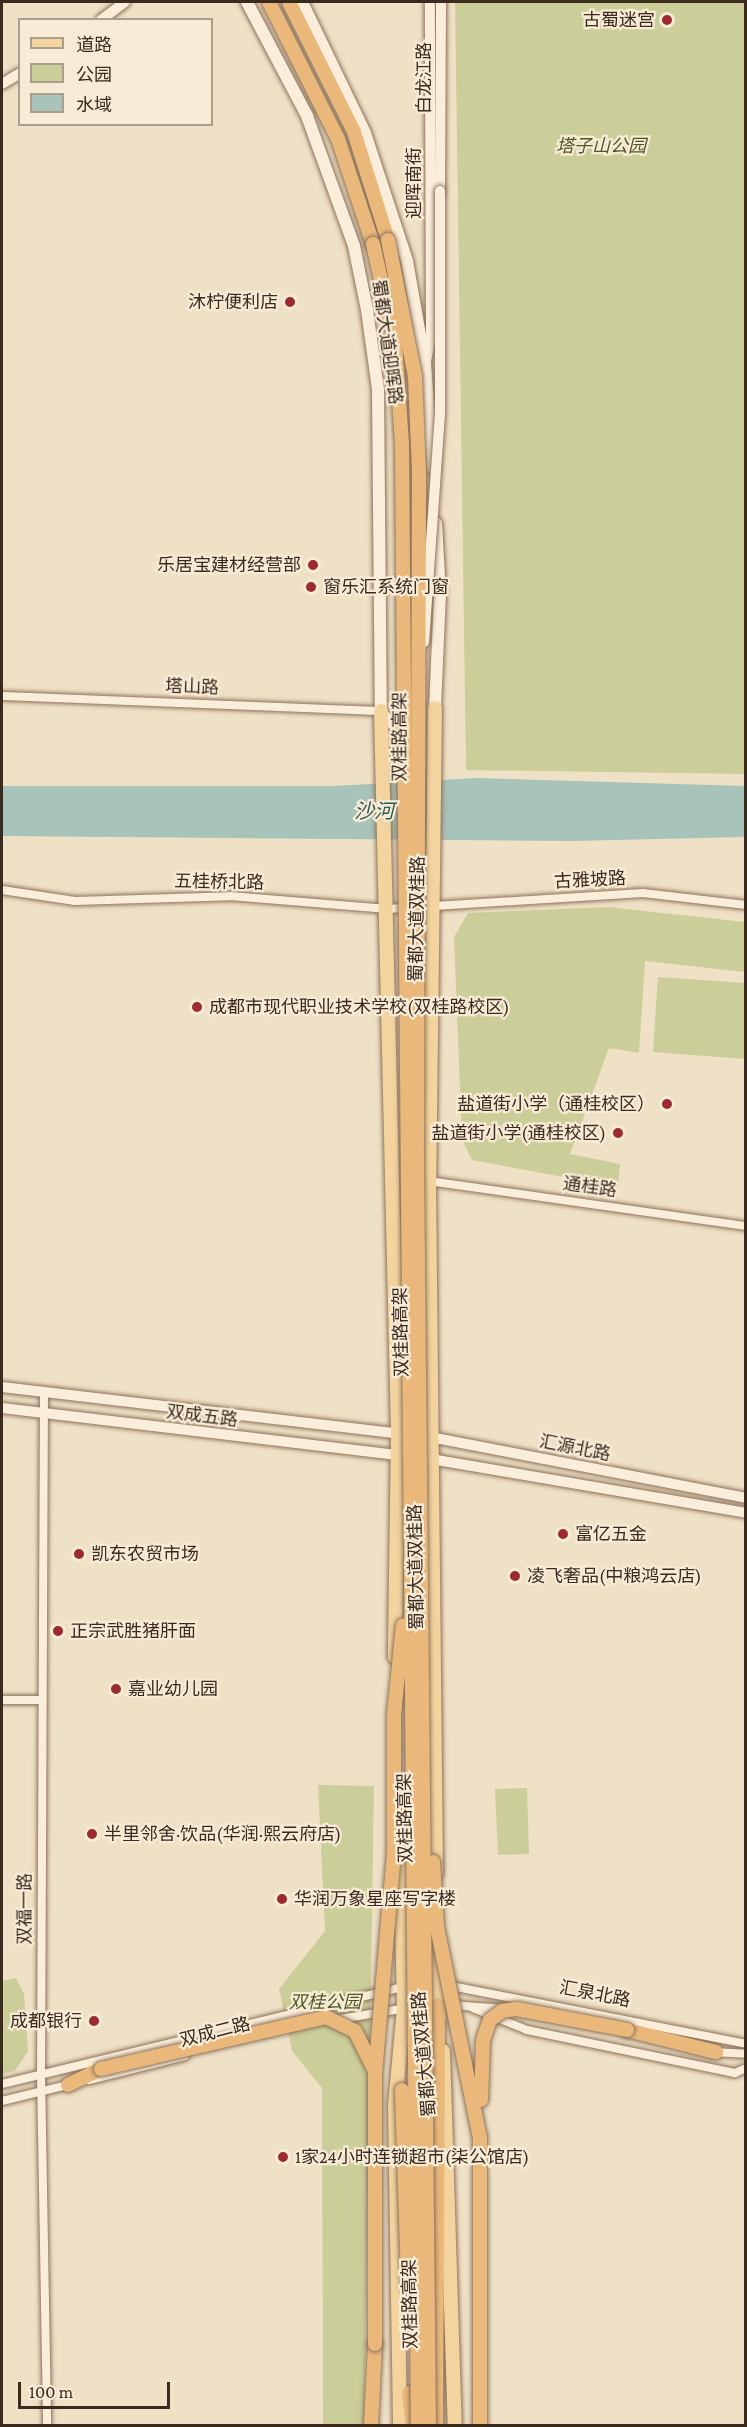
<!DOCTYPE html>
<meta charset="utf-8">
<style>
body{margin:0}
#map{position:relative;width:747px;height:2427px;overflow:hidden;background:#efe1c6;font-family:"Crimson Pro","Noto Sans SC",serif}
div>[style]{position:absolute}
.green>*{inset:0;background:#cbce99}
.water>*{inset:0;background:#a8c3b9}
.roads{filter:drop-shadow(0 0 2px #8c725b) drop-shadow(0 0 2px #8c725b)}
.minor>*{height:8px;margin:-4px;padding:0 4px;transform-origin:4px;border-radius:4px;background:#faeeda}
.tertiary>*{height:10px;margin:-5px;padding:0 5px;transform-origin:5px;border-radius:5px;background:#faeeda}
.secondary>*{height:12px;margin:-6px;padding:0 6px;transform-origin:6px;border-radius:6px;background:#faeeda}
.primary>*{height:14px;margin:-7px;padding:0 7px;transform-origin:7px;border-radius:7px;background:#f3d49e}
.trunk>*{height:14px;margin:-7px;padding:0 7px;transform-origin:7px;border-radius:7px;background:#eab87a}
.bridges{filter:drop-shadow(0 0 2px #8c725b) drop-shadow(0 0 2px #8c725b)}
.tertiary-bridge>*{height:10px;margin:-5px;padding:0 5px;transform-origin:5px;border-radius:5px;background:#faeeda}
.trunk-bridge>*{height:14px;margin:-7px;padding:0 7px;transform-origin:7px;border-radius:7px;background:#eab87a}
.dots>*{width:16px;height:16px;translate:-50% -50%;box-sizing:border-box;border:3px solid #f7ebd6;border-radius:50%}
span{translate:-50% -50%;white-space:nowrap;text-align:center;line-height:1.15;-webkit-text-stroke:4.5px #f7ebd6;paint-order:stroke}
.poi-label{font-size:18px;color:#3b2b1f}
.right{translate:-100% -50%;text-align:right}
.left{translate:0 -50%;text-align:left}
.street-label{font-size:18px;color:#3b2b1f}
.park-label{font-size:18px;color:#4e5825;font-style:italic}
.water-label{font-size:20px;color:#2e5b56;font-style:italic}
.frame{position:absolute;inset:0;border:3px solid #3b2b1f;pointer-events:none}
.legend{position:absolute;left:18px;top:18px;width:195px;height:108px;box-sizing:border-box;background:#f7ebd6;border:2px solid #ac9e8d;margin:0;padding:8px 10px;list-style:none;font-size:18px;color:#3b2b1f}
.legend li{display:flex;align-items:center;gap:12px;height:30px}
.legend b{width:30px;border:2px solid #ac9e8d}
.scale{position:absolute;left:18px;top:2382px;width:152px;height:27px;box-sizing:border-box;border:3px solid #3b2b1f;border-top:0;padding-left:8px;font-size:18px;line-height:21px;white-space:nowrap;color:#3b2b1f;-webkit-text-stroke:4px #f7ebd6;paint-order:stroke}
</style>
<div id="map">
<div class="green">
<i style="clip-path:polygon(455px 2px,745px 2px,745px 774px,466px 770px)"></i>
<i style="clip-path:polygon(608px 907px,745px 922px,745px 972px,645px 961px,639px 1053px,609px 1048px,570px 1154px,620px 1164px,618px 1187px,472px 1160px,462px 1139px,454px 937px,468px 913px)"></i>
<i style="clip-path:polygon(658px 977px,745px 983px,745px 1059px,653px 1052px)"></i>
<i style="clip-path:polygon(318px 1785px,374px 1786px,364px 2425px,323px 2425px,322px 2088px,292px 2051px,279px 1989px,325px 1931px)"></i>
<i style="clip-path:polygon(527px 1788px,529px 1854px,498px 1855px,495px 1789px)"></i>
<i style="clip-path:polygon(16px 1978px,24px 1994px,28px 2051px,15px 2071px,2px 2074px,2px 1981px)"></i>
</div>
<div class="water">
<i style="clip-path:polygon(476px 778px,745px 786px,745px 837px,571px 841px,2px 836px,2px 786px,334px 786px)"></i>
</div>
<div class="roads">
<div class="minor">
<i style="left:2px;top:696px;width:379px;rotate:2.3deg"></i>
<i style="left:2px;top:890px;width:74px;rotate:8.6deg"></i>
<i style="left:75px;top:901px;width:155px;rotate:-1.8deg"></i>
<i style="left:230px;top:896px;width:158px;rotate:4.7deg"></i>
<i style="left:387px;top:909px;width:256px;rotate:-3.6deg"></i>
<i style="left:643px;top:893px;width:104px;rotate:6.6deg"></i>
<i style="left:429px;top:1181px;width:320px;rotate:8.1deg"></i>
<i style="left:44px;top:1393px;width:681px;rotate:90.25deg"></i>
<i style="left:41px;top:2074px;width:352px;rotate:89deg"></i>
<i style="left:2px;top:1700px;width:40px"></i>
<i style="left:446px;top:1985px;width:306px;rotate:11.1deg"></i>
<i style="left:450px;top:2005px;width:56px;rotate:4.1deg"></i>
<i style="left:473px;top:2008px;width:58px;rotate:22.2deg"></i>
<i style="left:527px;top:2030px;width:212px;rotate:11.7deg"></i>
<i style="left:735px;top:2073px;width:12px;rotate:-24deg"></i>
<i style="left:334px;top:2020px;width:74px;rotate:-9.3deg"></i>
<i style="left:712px;top:2052px;width:34px;rotate:3deg"></i>
<i style="left:89px;top:2080px;width:99px;rotate:-14deg"></i>
<i style="left:2px;top:2084px;width:416px;rotate:-13.6deg"></i>
<i style="left:2px;top:2101px;width:71px;rotate:-13.8deg"></i>
</div>
<div class="tertiary">
<i style="left:101px;top:20px;width:30px;rotate:-37deg"></i>
<i style="left:2px;top:84px;width:21px;rotate:-31deg"></i>
<i style="left:440px;top:191px;width:189px;rotate:-89.7deg"></i>
<i style="left:426px;top:361px;width:25px;rotate:-78deg"></i>
<i style="left:431px;top:337px;width:335px;rotate:-90.2deg"></i>
<i style="left:381px;top:711px;width:35px;rotate:49deg"></i>
<i style="left:2px;top:1387px;width:405px;rotate:6.7deg"></i>
<i style="left:2px;top:1408px;width:404px;rotate:6.8deg"></i>
<i style="left:425px;top:1436px;width:327px;rotate:10.9deg"></i>
<i style="left:425px;top:1458px;width:326px;rotate:9.7deg"></i>
</div>
<div class="secondary">
<i style="left:247px;top:2px;width:129px;rotate:62.2deg"></i>
<i style="left:307px;top:116px;width:138px;rotate:70.1deg"></i>
<i style="left:354px;top:246px;width:65px;rotate:78.5deg"></i>
<i style="left:367px;top:310px;width:80px;rotate:82.1deg"></i>
<i style="left:378px;top:389px;width:322px;rotate:89.5deg"></i>
<i style="left:302px;top:2px;width:145px;rotate:64.3deg"></i>
<i style="left:365px;top:133px;width:135px;rotate:71.8deg"></i>
<i style="left:407px;top:261px;width:104px;rotate:80deg"></i>
<i style="left:425px;top:363px;width:106px;rotate:85.7deg"></i>
<i style="left:435px;top:708px;width:113px;rotate:-87.5deg"></i>
<i style="left:440px;top:595px;width:72px;rotate:-93.2deg"></i>
</div>
<div class="primary">
<i style="left:435px;top:708px;width:473px;rotate:90.7deg"></i>
<i style="left:429px;top:1181px;width:692px;rotate:89.42deg"></i>
<i style="left:381px;top:711px;width:722px;rotate:88.65deg"></i>
<i style="left:398px;top:1433px;width:224px;rotate:90.8deg"></i>
<i style="left:400px;top:1841px;width:167px;rotate:88.6deg"></i>
<i style="left:404px;top:2008px;width:97px;rotate:95.3deg"></i>
<i style="left:395px;top:2105px;width:321px;rotate:89.1deg"></i>
<i style="left:436px;top:1937px;width:80px;rotate:87.9deg"></i>
<i style="left:443px;top:2051px;width:375px;rotate:88.2deg"></i>
</div>
<div class="trunk">
<i style="left:269px;top:2px;width:153px;rotate:63.3deg"></i>
<i style="left:338px;top:139px;width:111px;rotate:71.6deg"></i>
<i style="left:289px;top:2px;width:145px;rotate:63.4deg"></i>
<i style="left:354px;top:132px;width:113px;rotate:72.5deg"></i>
<i style="left:627px;top:2030px;width:92px;rotate:13.9deg"></i>
<i style="left:68px;top:2085px;width:37px;rotate:-26deg"></i>
<i style="left:409px;top:2393px;width:33px;rotate:83deg"></i>
<i style="left:371px;top:2426px;width:82px;rotate:-87.2deg"></i>
<i style="left:436px;top:2426px;width:421px;rotate:-89.7deg"></i>
</div>
</div>
<div class="bridges">
<div class="tertiary-bridge">
<i style="left:424px;top:642px;width:231px;rotate:-86deg"></i>
<i style="left:440px;top:412px;width:221px;rotate:-90deg"></i>
</div>
<div class="trunk-bridge">
<i style="left:388px;top:240px;width:139px;rotate:78.8deg"></i>
<i style="left:415px;top:376px;width:96px;rotate:87.6deg"></i>
<i style="left:419px;top:472px;width:690px;rotate:90.17deg"></i>
<i style="left:417px;top:1162px;width:1264px;rotate:89.46deg"></i>
<i style="left:373px;top:244px;width:101px;rotate:77.5deg"></i>
<i style="left:395px;top:343px;width:100px;rotate:86deg"></i>
<i style="left:402px;top:443px;width:1983px;rotate:89.54deg"></i>
<i style="left:433px;top:1862px;width:65px;rotate:86.5deg"></i>
<i style="left:437px;top:1927px;width:215px;rotate:78.5deg"></i>
<i style="left:480px;top:2138px;width:288px;rotate:90deg"></i>
<i style="left:101px;top:2069px;width:231px;rotate:-13deg"></i>
<i style="left:326px;top:2017px;width:32px;rotate:26deg"></i>
<i style="left:355px;top:2031px;width:42px;rotate:63.4deg"></i>
<i style="left:402px;top:2090px;width:196px;rotate:88.2deg"></i>
<i style="left:481px;top:2100px;width:60px;rotate:-88.1deg"></i>
<i style="left:483px;top:2040px;width:21px;rotate:-71deg"></i>
<i style="left:490px;top:2020px;width:15px;rotate:-37deg"></i>
<i style="left:502px;top:2011px;width:15px;rotate:-8deg"></i>
<i style="left:517px;top:2009px;width:112px;rotate:10.8deg"></i>
<i style="left:375px;top:2344px;width:270px;rotate:-90deg"></i>
<i style="left:375px;top:2074px;width:224px;rotate:-85.1deg"></i>
<i style="left:394px;top:1851px;width:136px;rotate:-90deg"></i>
<i style="left:394px;top:1715px;width:90px;rotate:-84.3deg"></i>
</div>
</div>
<div class="dots">
<i style="left:667px;top:20px;background:#9c2a31"></i>
<i style="left:290px;top:302px;background:#9c2a31"></i>
<i style="left:313px;top:565px;background:#9c2a31"></i>
<i style="left:311px;top:587px;background:#9c2a31"></i>
<i style="left:197px;top:1007px;background:#9c2a31"></i>
<i style="left:667px;top:1104px;background:#9c2a31"></i>
<i style="left:618px;top:1133px;background:#9c2a31"></i>
<i style="left:563px;top:1534px;background:#9c2a31"></i>
<i style="left:79px;top:1554px;background:#9c2a31"></i>
<i style="left:515px;top:1576px;background:#9c2a31"></i>
<i style="left:58px;top:1631px;background:#9c2a31"></i>
<i style="left:116px;top:1689px;background:#9c2a31"></i>
<i style="left:92px;top:1834px;background:#9c2a31"></i>
<i style="left:282px;top:1899px;background:#9c2a31"></i>
<i style="left:94px;top:2021px;background:#9c2a31"></i>
<i style="left:283px;top:2157px;background:#9c2a31"></i>
</div>
<div class="poi-label">
<span class="right" style="left:655px;top:20px">古蜀迷宫</span>
<span class="right" style="left:278px;top:302px">沐柠便利店</span>
<span class="right" style="left:301px;top:565px">乐居宝建材经营部</span>
<span class="left" style="left:323px;top:587px">窗乐汇系统门窗</span>
<span class="left" style="left:209px;top:1007px">成都市现代职业技术学校(双桂路校区)</span>
<span class="right" style="left:655px;top:1104px">盐道街小学（通桂校区）</span>
<span class="right" style="left:606px;top:1133px">盐道街小学(通桂校区)</span>
<span class="left" style="left:575px;top:1534px">富亿五金</span>
<span class="left" style="left:91px;top:1554px">凯东农贸市场</span>
<span class="left" style="left:527px;top:1576px">凌飞奢品(中粮鸿云店)</span>
<span class="left" style="left:70px;top:1631px">正宗武胜猪肝面</span>
<span class="left" style="left:128px;top:1689px">嘉业幼儿园</span>
<span class="left" style="left:104px;top:1834px">半里邻舍·饮品(华润·熙云府店)</span>
<span class="left" style="left:294px;top:1899px">华润万象星座写字楼</span>
<span class="right" style="left:82px;top:2021px">成都银行</span>
<span class="left" style="left:295px;top:2157px">1家24小时连锁超市(柒公馆店)</span>
</div>
<div class="street-label">
<span style="left:424px;top:78px;rotate:-90deg">白龙江路</span>
<span style="left:414px;top:183px;rotate:-90deg">迎晖南街</span>
<span style="left:387px;top:342px;rotate:82deg">蜀都大道迎晖路</span>
<span style="left:192px;top:687px;rotate:2deg">塔山路</span>
<span style="left:400px;top:737px;rotate:-90deg">双桂路高架</span>
<span style="left:590px;top:880px;rotate:-3deg">古雅坡路</span>
<span style="left:219px;top:882px;rotate:1deg">五桂桥北路</span>
<span style="left:417px;top:919px;rotate:-89deg">蜀都大道双桂路</span>
<span style="left:590px;top:1187px;rotate:8deg">通桂路</span>
<span style="left:401px;top:1332px;rotate:-91deg">双桂路高架</span>
<span style="left:202px;top:1416px;rotate:7deg">双成五路</span>
<span style="left:575px;top:1448px;rotate:11deg">汇源北路</span>
<span style="left:416px;top:1567px;rotate:-91deg">蜀都大道双桂路</span>
<span style="left:405px;top:1818px;rotate:-91deg">双桂路高架</span>
<span style="left:25px;top:1909px;rotate:-90deg">双福一路</span>
<span style="left:595px;top:1994px;rotate:11deg">汇泉北路</span>
<span style="left:215px;top:2032px;rotate:-14deg">双成二路</span>
<span style="left:424px;top:2054px;rotate:-95deg">蜀都大道双桂路</span>
<span style="left:410px;top:2304px;rotate:-91deg">双桂路高架</span>
</div>
<div class="park-label">
<span style="left:601px;top:146px">塔子山公园</span>
<span style="left:325px;top:2002px">双桂公园</span>
</div>
<div class="water-label">
<span style="left:374px;top:811px">沙河</span>
</div>
<div class="frame"></div>
<ul class="legend">
<li><b style="height:8px;background:#f3d49e"></b>道路</li>
<li><b style="height:16px;background:#cbce99"></b>公园</li>
<li><b style="height:16px;background:#a8c3b9"></b>水域</li>
</ul>
<div class="scale">100 m</div>
</div>
